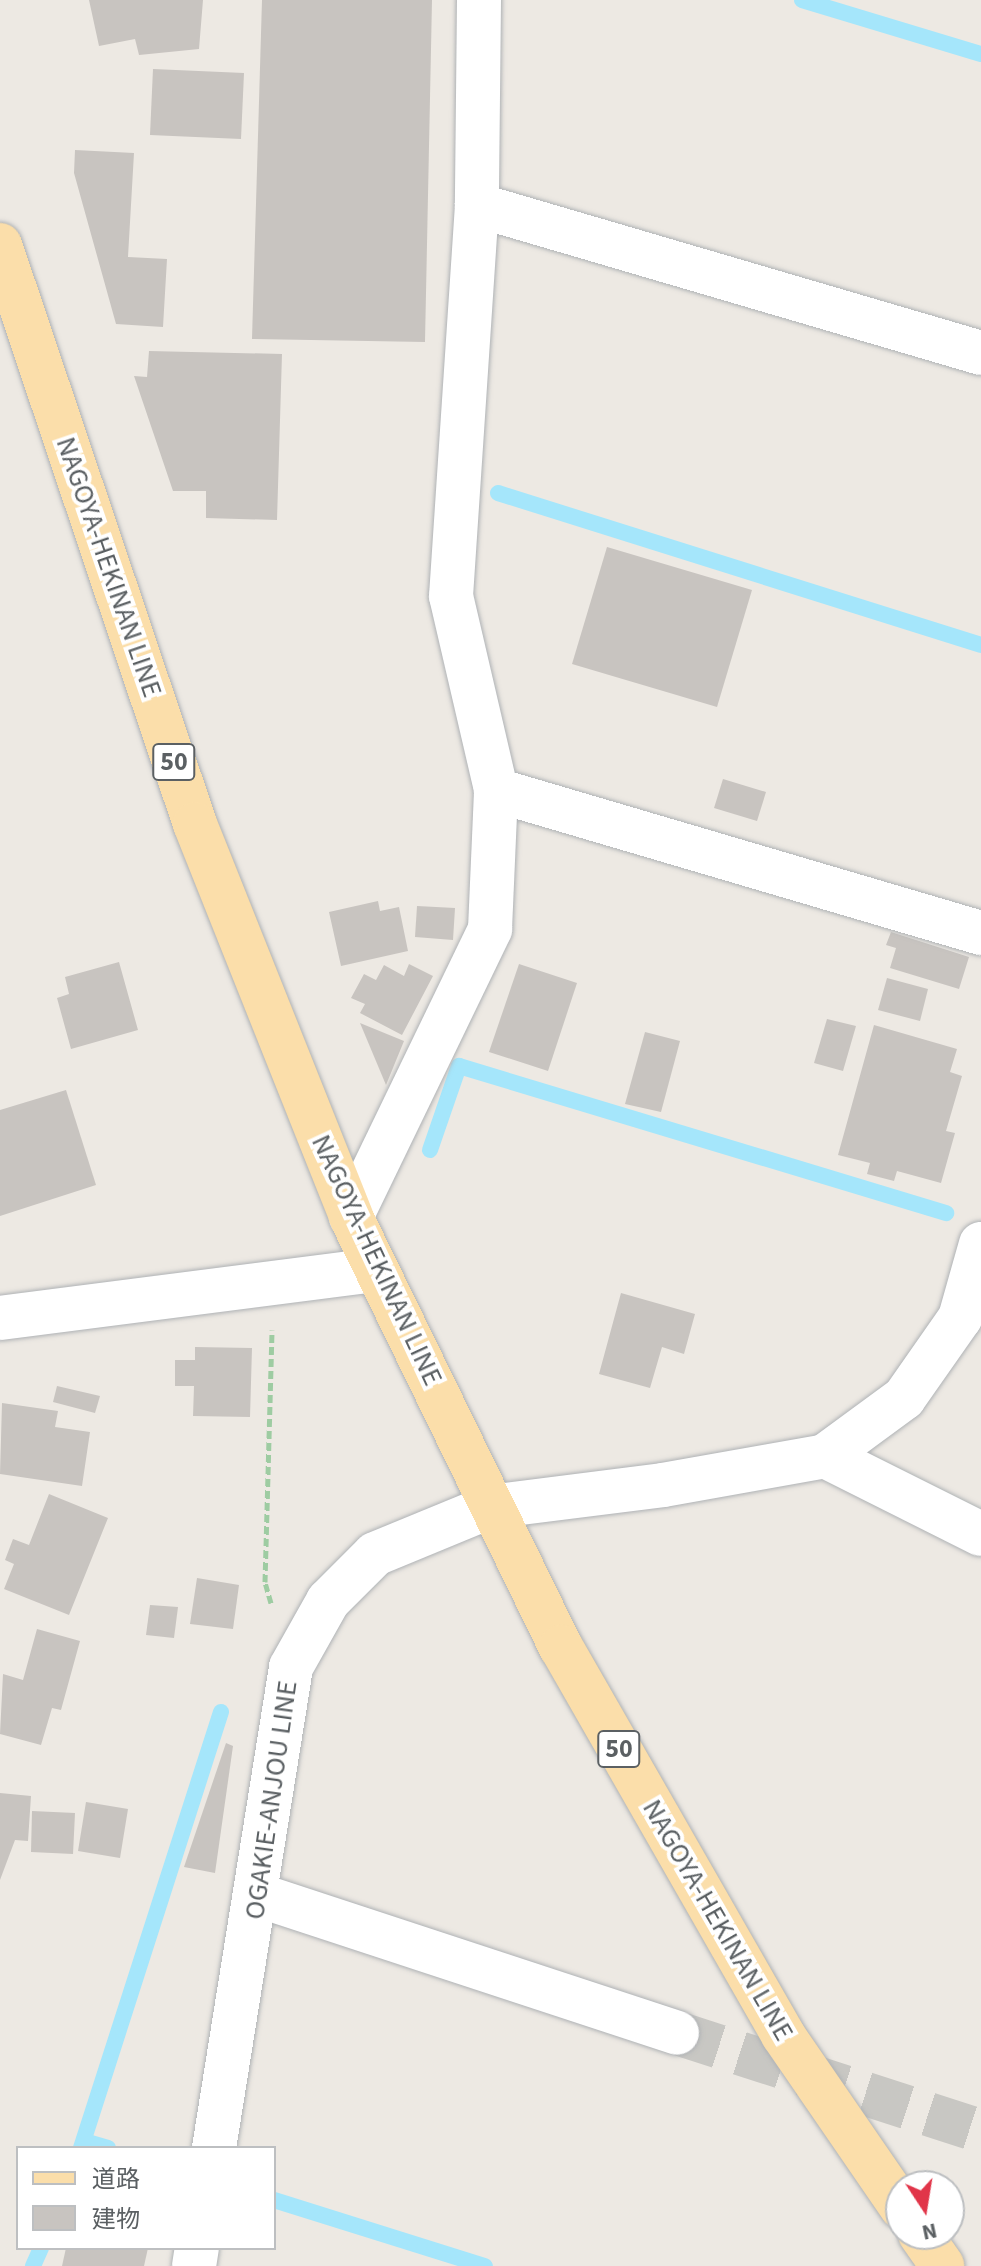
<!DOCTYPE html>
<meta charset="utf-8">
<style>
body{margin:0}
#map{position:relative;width:981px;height:2266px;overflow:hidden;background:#ede9e3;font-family:"Source Sans 3","Noto Sans JP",sans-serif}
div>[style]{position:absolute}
.stream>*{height:16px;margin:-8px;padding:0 8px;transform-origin:8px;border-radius:8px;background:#a5e6fb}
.building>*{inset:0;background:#c8c4c0}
.minor-tunnel>*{height:44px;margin-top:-22px;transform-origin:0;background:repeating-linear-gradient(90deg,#c8c7c3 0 44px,transparent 0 66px)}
.path>*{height:5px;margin-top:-2.5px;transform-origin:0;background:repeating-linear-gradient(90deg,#9ecca2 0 8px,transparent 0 12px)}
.roads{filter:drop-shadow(0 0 2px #afb2b5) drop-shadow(0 0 2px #afb2b5)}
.minor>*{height:44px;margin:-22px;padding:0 22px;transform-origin:22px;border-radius:22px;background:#fff}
.secondary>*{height:44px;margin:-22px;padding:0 22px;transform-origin:22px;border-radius:22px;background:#fff}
.primary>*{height:44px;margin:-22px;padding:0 22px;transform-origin:22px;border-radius:22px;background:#fbdeaa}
span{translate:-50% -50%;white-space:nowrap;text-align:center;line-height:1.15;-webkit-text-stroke:8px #fff;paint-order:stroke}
.shield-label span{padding:2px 6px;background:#fff;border:2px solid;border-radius:6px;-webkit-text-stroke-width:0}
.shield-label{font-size:26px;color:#5b6063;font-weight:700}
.street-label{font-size:28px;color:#5b6063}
.legend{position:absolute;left:16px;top:2146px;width:260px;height:104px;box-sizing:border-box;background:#fff;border:2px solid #bdbfc1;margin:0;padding:10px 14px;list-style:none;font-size:24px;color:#5b6063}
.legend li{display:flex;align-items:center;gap:16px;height:40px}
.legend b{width:40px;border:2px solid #bdbfc1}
.north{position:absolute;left:885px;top:2170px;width:80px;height:80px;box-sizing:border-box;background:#fff;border:2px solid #bdbfc1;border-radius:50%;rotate:168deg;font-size:22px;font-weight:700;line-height:32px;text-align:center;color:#5b6063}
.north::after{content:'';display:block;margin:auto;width:28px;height:36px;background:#e13549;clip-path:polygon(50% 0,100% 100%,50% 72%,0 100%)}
</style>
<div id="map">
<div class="stream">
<i style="left:802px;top:0;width:187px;rotate:16.8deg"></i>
<i style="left:498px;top:493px;width:506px;rotate:17.47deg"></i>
<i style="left:430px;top:1150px;width:89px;rotate:-71deg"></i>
<i style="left:459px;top:1066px;width:509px;rotate:16.8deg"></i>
<i style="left:84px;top:2141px;width:25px;rotate:16deg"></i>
<i style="left:81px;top:2148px;width:458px;rotate:-72.2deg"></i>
<i style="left:274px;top:2200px;width:221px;rotate:17.4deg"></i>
<i style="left:33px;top:2266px;width:20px;rotate:-66deg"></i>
</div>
<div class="building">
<i style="clip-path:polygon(89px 0,203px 0,199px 49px,139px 55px,135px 39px,99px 46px)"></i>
<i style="clip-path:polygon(262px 0,432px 0,425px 342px,252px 339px)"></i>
<i style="clip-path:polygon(153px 69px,244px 73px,241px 139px,150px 135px)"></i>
<i style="clip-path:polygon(75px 150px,134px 153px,128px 257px,167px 259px,163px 327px,116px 324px,74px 173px)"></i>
<i style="clip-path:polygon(149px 351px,282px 354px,277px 520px,206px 518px,206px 491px,173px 491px,134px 376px,147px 377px)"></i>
<i style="clip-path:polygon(607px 547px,752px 590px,717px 707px,572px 664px)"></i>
<i style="clip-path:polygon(723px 779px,766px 792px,757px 821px,714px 808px)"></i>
<i style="clip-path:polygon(378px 901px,380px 911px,399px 907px,408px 951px,341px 966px,329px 912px)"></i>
<i style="clip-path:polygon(417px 906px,455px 908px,453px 940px,415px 937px)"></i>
<i style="clip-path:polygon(891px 932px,969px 957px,959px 989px,890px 968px,896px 948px,886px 945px)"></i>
<i style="clip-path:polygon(119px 962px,138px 1030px,71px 1049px,57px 998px,69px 994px,65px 977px)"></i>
<i style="clip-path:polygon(409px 964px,433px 976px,402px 1035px,360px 1013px,365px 1004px,351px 998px,364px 974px,376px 980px,384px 965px,404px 976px)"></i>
<i style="clip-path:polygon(519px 964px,577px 983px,548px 1071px,489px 1052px)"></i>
<i style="clip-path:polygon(887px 978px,928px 989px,920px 1021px,878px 1010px)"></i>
<i style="clip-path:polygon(827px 1019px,856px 1026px,843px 1071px,814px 1063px)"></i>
<i style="clip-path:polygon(360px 1023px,404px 1041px,386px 1085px)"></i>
<i style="clip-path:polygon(874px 1025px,957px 1049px,950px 1072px,962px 1076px,946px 1131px,955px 1133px,941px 1183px,897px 1171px,894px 1181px,867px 1174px,870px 1163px,838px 1155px)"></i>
<i style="clip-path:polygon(645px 1032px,680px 1041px,661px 1112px,625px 1104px)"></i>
<i style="clip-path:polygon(66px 1090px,96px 1185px,0 1216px,0 1110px)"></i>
<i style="clip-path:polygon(621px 1293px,695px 1314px,684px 1354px,662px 1347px,650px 1388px,599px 1374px)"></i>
<i style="clip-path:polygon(195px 1347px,252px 1348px,250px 1417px,193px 1416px,194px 1386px,175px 1386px,175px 1360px,195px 1360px)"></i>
<i style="clip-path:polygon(57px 1386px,100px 1396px,95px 1413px,53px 1402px)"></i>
<i style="clip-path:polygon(2px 1403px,58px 1411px,55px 1427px,90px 1432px,82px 1486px,0 1474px)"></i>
<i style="clip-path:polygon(49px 1494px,108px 1518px,69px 1615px,4px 1589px,14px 1564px,5px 1560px,13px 1539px,29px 1545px)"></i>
<i style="clip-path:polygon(197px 1578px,239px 1585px,233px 1629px,190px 1624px)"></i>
<i style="clip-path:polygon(150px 1605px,178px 1607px,174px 1638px,146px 1635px)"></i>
<i style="clip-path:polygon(37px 1629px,80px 1641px,61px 1710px,52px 1708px,41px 1745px,0 1734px,3px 1674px,23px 1680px)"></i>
<i style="clip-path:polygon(226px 1743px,233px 1746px,215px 1873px,184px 1867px)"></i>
<i style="clip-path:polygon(0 1793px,31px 1796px,28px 1841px,15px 1840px,0 1880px)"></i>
<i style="clip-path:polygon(86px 1802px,128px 1809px,120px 1858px,78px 1851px)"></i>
<i style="clip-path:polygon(32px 1811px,75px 1813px,73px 1854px,31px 1852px)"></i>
<i style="clip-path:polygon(66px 2248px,148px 2248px,144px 2266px,62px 2266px)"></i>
</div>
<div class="minor-tunnel">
<i style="left:677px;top:2033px;width:319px;rotate:17.9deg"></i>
</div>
<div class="path">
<i style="left:271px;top:1603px;width:22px;rotate:-106deg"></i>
<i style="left:265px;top:1582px;width:252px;rotate:-88.4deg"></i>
</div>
<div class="roads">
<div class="minor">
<i style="left:479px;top:0;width:205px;rotate:90.6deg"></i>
<i style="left:477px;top:205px;width:392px;rotate:93.8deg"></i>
<i style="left:451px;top:596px;width:199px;rotate:76.9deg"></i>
<i style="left:496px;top:790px;width:506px;rotate:16.43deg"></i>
<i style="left:477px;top:205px;width:525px;rotate:16.36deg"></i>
<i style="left:351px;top:1217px;width:320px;rotate:-64.2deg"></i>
<i style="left:490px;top:929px;width:139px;rotate:-87.5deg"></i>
<i style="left:0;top:1318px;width:378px;rotate:-7.3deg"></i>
<i style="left:825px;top:1456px;width:174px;rotate:26.6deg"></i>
<i style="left:489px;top:1507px;width:175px;rotate:-7.2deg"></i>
<i style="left:663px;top:1485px;width:165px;rotate:-10.1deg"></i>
<i style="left:825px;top:1456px;width:98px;rotate:-36.3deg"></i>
<i style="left:904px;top:1398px;width:98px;rotate:-55deg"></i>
<i style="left:960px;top:1318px;width:77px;rotate:-74.2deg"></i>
<i style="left:258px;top:1895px;width:441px;rotate:18.2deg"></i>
</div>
<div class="secondary">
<i style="left:214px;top:2148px;width:487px;rotate:-80.9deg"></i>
<i style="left:291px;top:1667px;width:76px;rotate:-60.7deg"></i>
<i style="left:328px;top:1601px;width:66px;rotate:-45deg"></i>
<i style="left:375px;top:1554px;width:123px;rotate:-22.4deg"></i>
<i style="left:194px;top:2266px;width:18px;rotate:-81deg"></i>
</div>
<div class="primary">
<i style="left:0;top:245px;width:611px;rotate:71.39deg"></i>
<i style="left:195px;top:824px;width:423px;rotate:68.3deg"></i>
<i style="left:351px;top:1217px;width:479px;rotate:64deg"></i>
<i style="left:561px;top:1647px;width:447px;rotate:60.2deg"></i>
<i style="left:783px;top:2035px;width:209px;rotate:55.5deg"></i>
<i style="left:920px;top:2234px;width:39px;rotate:55deg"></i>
</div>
</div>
<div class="shield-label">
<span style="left:174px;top:762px">50</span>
<span style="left:619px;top:1749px">50</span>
</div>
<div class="street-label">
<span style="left:109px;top:567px;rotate:71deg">NAGOYA-HEKINAN LINE</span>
<span style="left:377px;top:1260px;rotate:65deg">NAGOYA-HEKINAN LINE</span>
<span style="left:271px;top:1800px;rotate:-82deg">OGAKIE-ANJOU LINE</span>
<span style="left:718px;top:1920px;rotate:60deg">NAGOYA-HEKINAN LINE</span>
</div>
<ul class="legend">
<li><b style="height:10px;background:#fbdeaa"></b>道路</li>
<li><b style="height:22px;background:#c8c4c0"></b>建物</li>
</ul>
<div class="north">N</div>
</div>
